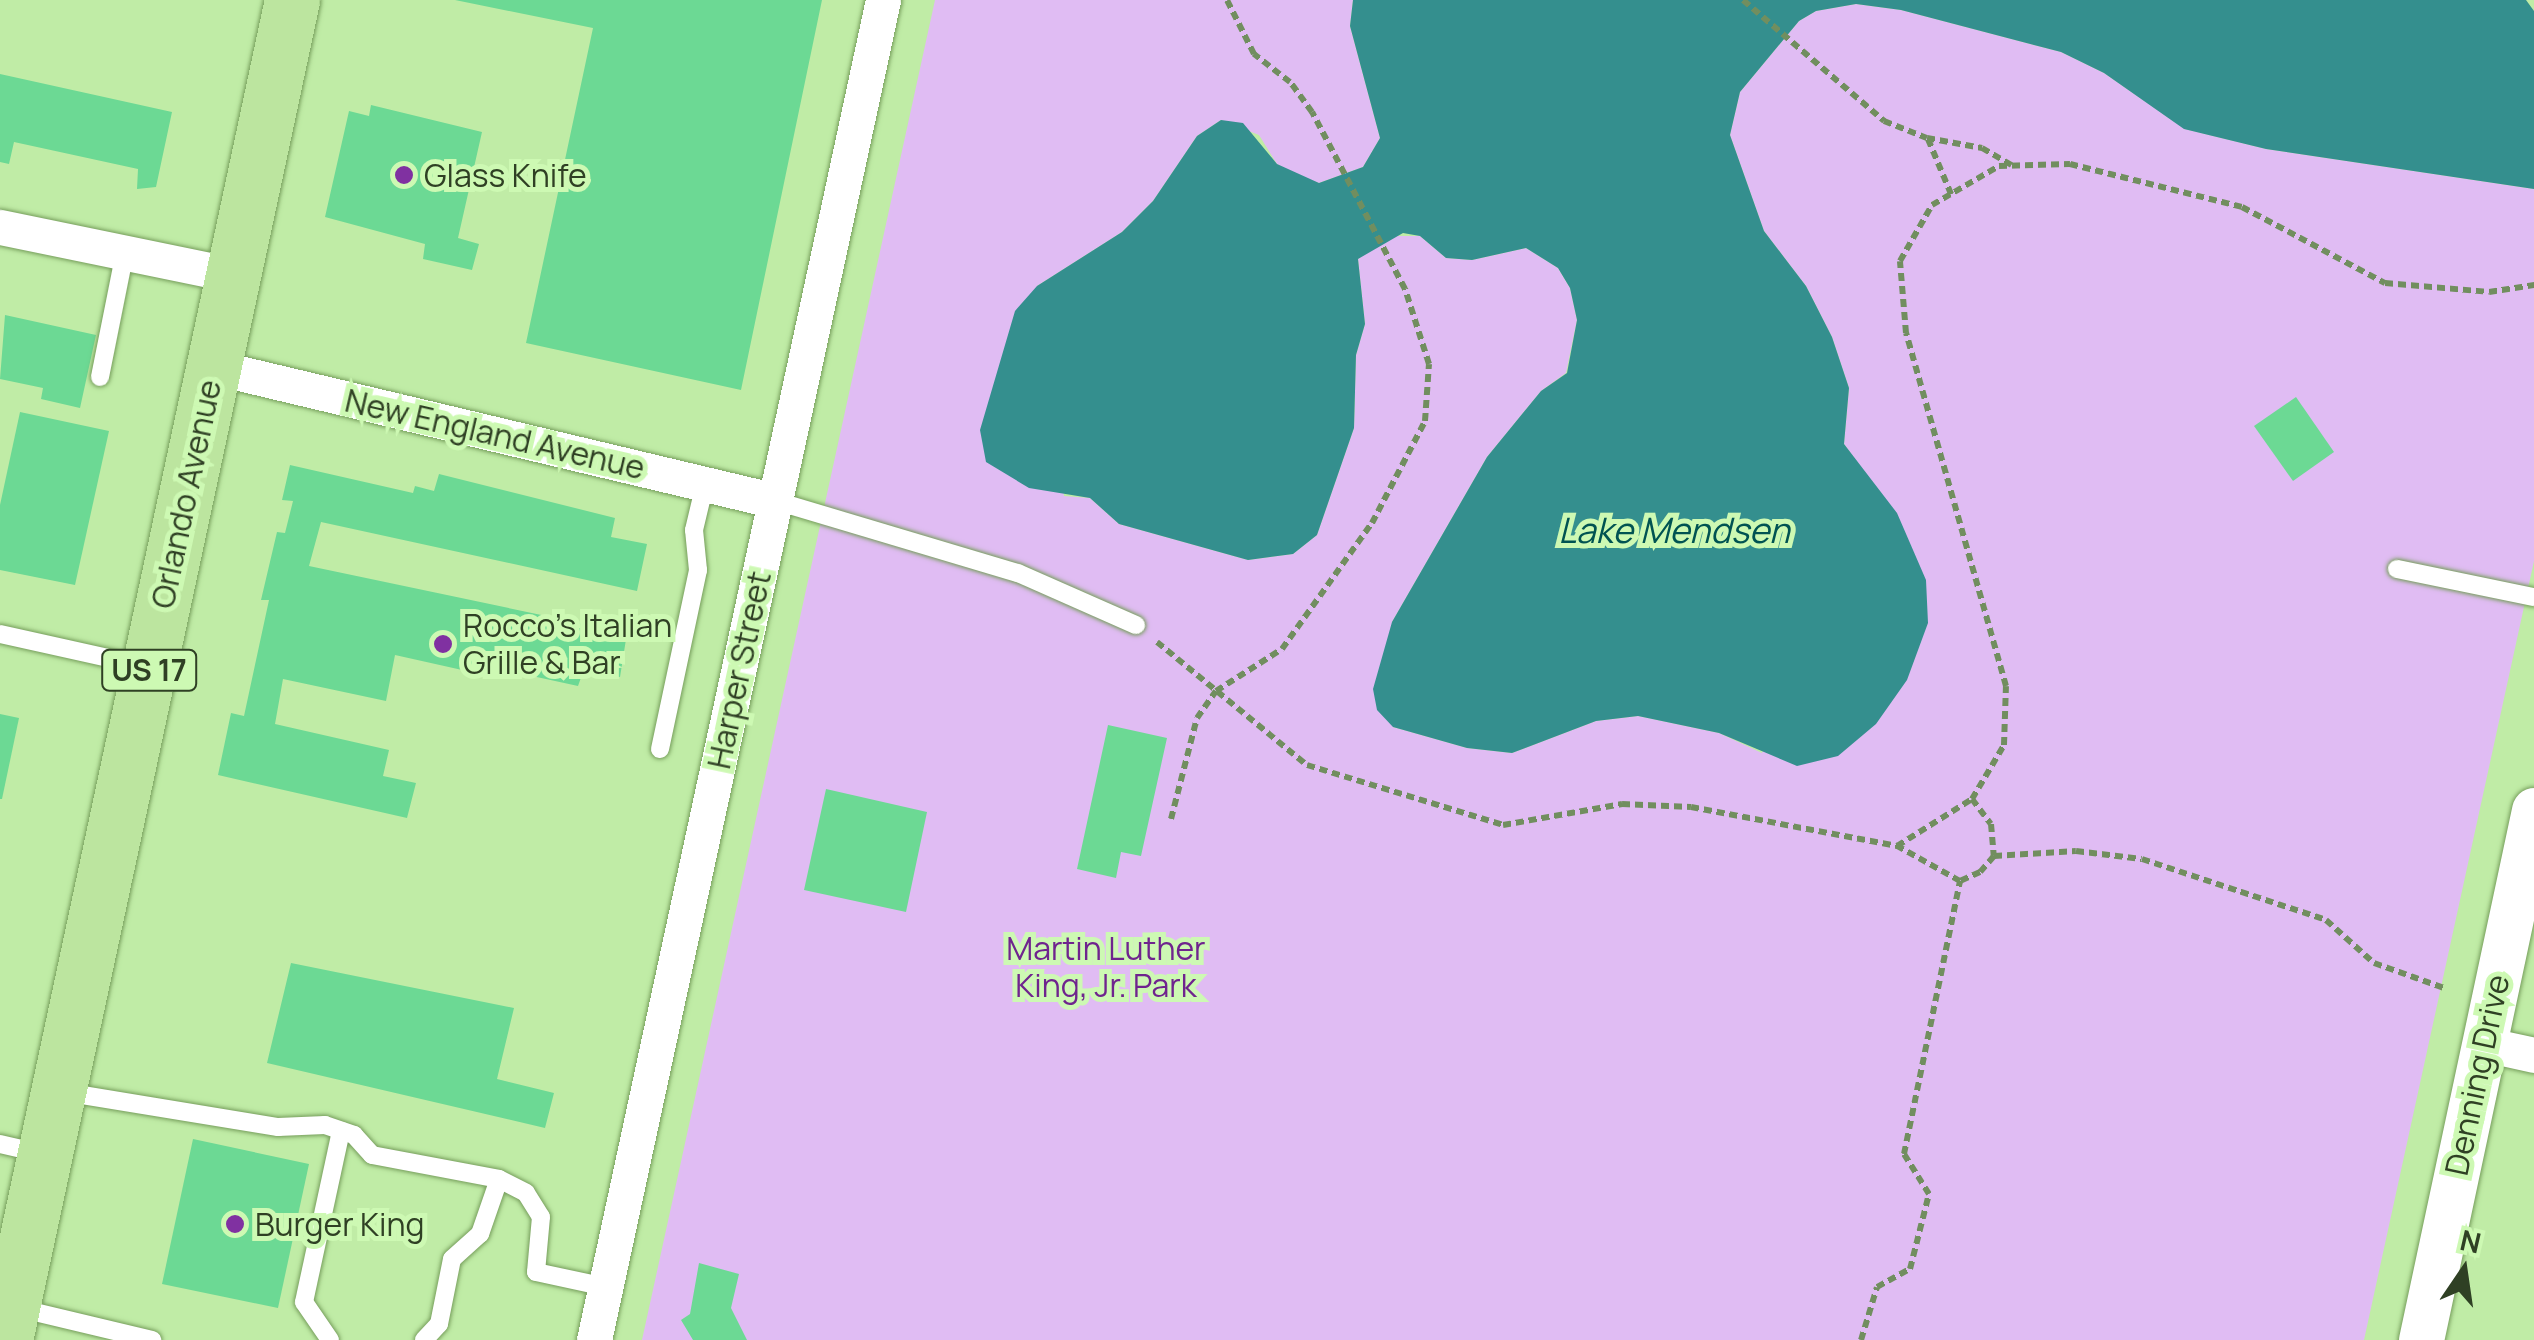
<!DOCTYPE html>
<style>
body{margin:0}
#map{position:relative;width:2534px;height:1340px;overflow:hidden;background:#c0eca6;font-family:Manrope,sans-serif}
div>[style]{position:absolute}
.green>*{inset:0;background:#e0bcf3}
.water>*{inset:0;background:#348f8e}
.building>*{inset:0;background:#6cd994}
.path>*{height:6px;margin-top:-3px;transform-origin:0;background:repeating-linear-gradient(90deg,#718e5f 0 8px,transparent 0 13px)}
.roads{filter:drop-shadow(0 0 2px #769e5c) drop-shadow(0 0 2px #769e5c)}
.service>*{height:18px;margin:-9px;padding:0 9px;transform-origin:9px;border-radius:9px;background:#fff}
.minor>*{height:35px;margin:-17.5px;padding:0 17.5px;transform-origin:17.5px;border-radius:17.5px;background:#fff}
.tertiary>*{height:45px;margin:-22.5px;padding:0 22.5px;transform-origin:22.5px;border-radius:22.5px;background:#fff}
.primary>*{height:55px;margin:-27.5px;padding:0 27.5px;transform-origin:27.5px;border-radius:27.5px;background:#bce59f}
.dots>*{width:28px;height:28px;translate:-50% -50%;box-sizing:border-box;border:5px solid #cdf9b3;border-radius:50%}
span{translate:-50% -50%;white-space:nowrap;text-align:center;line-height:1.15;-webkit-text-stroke:10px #cdf9b3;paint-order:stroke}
.shield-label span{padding:2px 8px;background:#cdf9b3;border:2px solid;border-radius:8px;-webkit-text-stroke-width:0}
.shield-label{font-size:30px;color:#2f4024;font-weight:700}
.poi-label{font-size:32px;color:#2f4024}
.left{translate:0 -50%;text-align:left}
.street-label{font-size:32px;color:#2f4024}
.park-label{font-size:32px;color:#6f248e}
.water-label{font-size:35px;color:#005352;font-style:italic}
.north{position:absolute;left:2414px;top:1220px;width:100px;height:100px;-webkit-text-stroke:8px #cdf9b3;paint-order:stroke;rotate:13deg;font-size:28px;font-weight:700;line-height:40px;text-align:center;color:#2f4024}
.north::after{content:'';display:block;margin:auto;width:35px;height:45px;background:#2f4024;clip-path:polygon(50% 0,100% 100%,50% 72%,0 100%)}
</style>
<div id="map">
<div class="green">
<i style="clip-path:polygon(935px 0,1353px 0,1350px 26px,1380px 138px,1363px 167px,1319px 183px,1297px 176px,1277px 164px,1259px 135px,1221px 120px,1197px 136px,1153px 201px,1122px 232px,1037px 286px,1064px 496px,1090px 498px,1119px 524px,1248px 560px,1293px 554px,1317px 535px,1354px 428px,1356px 355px,1365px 324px,1358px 259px,1388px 236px,1420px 236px,1446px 258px,1472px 260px,1526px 248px,1558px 268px,1570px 288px,1577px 320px,1566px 373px,1541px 391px,1487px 457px,1392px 622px,1393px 727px,1467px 748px,1512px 753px,1596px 721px,1638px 716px,1719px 733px,1762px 753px,1869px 478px,1844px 444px,1849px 388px,1832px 337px,1806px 286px,1764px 231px,1730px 135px,1740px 92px,1799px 21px,1816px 11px,1856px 4px,1901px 10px,2061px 52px,2104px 73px,2185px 129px,2266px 149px,2534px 189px,2534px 561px,2364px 1340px,642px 1340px)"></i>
</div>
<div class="water">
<i style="clip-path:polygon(1353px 0,2526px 0,2534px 11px,2534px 189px,2266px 149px,2184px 129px,2104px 73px,2061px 52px,1901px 10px,1856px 4px,1816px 11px,1799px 21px,1740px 92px,1730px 135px,1764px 231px,1806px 286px,1832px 337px,1849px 388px,1844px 444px,1897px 513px,1926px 580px,1928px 623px,1907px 680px,1876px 724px,1838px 756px,1797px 766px,1719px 733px,1638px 716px,1596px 721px,1512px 753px,1467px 748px,1393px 727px,1377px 710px,1373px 689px,1392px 622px,1487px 457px,1541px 391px,1567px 373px,1577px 320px,1570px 288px,1558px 268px,1526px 248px,1472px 260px,1446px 258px,1420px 236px,1403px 233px,1358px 259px,1365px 324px,1356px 355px,1354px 428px,1317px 535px,1293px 554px,1248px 560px,1119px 524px,1090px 498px,1029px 488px,986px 462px,980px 430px,1015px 311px,1037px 286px,1122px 232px,1153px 201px,1197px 136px,1221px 120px,1243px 123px,1277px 164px,1319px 183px,1363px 167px,1380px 138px,1350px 26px)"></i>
</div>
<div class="building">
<i style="clip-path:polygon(455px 0,822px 0,741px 390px,526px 343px,593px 28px)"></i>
<i style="clip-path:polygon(0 74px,172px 112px,156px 187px,137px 189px,138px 169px,14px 142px,9px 164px,0 162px)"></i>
<i style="clip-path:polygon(371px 105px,482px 132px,458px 238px,479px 244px,472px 270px,423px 259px,425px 244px,325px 217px,349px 111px,369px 116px)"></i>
<i style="clip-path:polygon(5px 315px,96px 335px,80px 408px,41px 399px,43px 388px,0 379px)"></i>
<i style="clip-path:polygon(2296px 397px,2334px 452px,2293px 481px,2254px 426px)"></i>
<i style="clip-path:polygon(20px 412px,109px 431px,75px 585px,0 570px,0 505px)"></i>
<i style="clip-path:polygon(290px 465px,413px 493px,415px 486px,434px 491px,439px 474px,615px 518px,611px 537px,647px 544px,637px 591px,321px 522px,309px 566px,627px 633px,620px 677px,583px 672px,578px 686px,491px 667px,489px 676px,395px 655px,386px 701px,283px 679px,275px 724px,389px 750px,383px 776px,416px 783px,407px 818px,218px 775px,231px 713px,244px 716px,269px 600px,261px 600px,277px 532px,285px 533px,293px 501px,282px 500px)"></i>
<i style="clip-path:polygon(0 714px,19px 718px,2px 799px,0 799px)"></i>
<i style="clip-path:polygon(1108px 725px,1167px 738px,1141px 856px,1121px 852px,1116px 878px,1077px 869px)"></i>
<i style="clip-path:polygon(826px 789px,927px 812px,906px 912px,804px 890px)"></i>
<i style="clip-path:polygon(291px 963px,514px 1008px,497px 1079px,554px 1093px,545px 1128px,267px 1063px)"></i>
<i style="clip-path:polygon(193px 1139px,309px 1164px,278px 1308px,162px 1284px)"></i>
<i style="clip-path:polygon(699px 1263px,739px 1274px,731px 1308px,747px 1340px,693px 1340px,681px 1320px,690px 1314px)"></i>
</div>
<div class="path">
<i style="left:1743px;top:0;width:186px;rotate:40.6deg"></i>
<i style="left:1884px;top:121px;width:46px;rotate:21.6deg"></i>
<i style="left:1927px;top:138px;width:56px;rotate:10.3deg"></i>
<i style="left:1982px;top:148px;width:34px;rotate:30deg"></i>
<i style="left:1928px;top:139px;width:60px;rotate:67.3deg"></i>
<i style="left:1157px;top:642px;width:194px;rotate:39.4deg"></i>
<i style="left:1307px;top:765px;width:205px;rotate:17deg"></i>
<i style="left:1503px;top:825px;width:121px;rotate:-10deg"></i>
<i style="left:1622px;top:804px;width:69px;rotate:2.5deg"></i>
<i style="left:1691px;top:807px;width:210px;rotate:10.7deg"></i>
<i style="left:1972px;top:799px;width:31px;rotate:53deg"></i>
<i style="left:1991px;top:824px;width:32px;rotate:85deg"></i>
<i style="left:1994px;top:856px;width:21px;rotate:131deg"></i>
<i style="left:1980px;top:872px;width:22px;rotate:156deg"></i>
<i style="left:1960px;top:881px;width:72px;rotate:-150.9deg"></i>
<i style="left:1897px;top:846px;width:89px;rotate:-32.1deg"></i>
<i style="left:1972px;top:799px;width:63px;rotate:-59.3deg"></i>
<i style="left:2004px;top:745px;width:59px;rotate:-88.1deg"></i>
<i style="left:2006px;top:686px;width:367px;rotate:-105.8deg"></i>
<i style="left:1906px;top:333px;width:72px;rotate:-94.8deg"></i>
<i style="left:1900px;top:261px;width:64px;rotate:-60.3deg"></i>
<i style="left:1932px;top:205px;width:78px;rotate:-30.2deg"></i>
<i style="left:1999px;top:166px;width:71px;rotate:-1.6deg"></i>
<i style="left:2070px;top:164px;width:177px;rotate:14deg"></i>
<i style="left:2242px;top:207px;width:162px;rotate:28deg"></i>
<i style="left:2385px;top:283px;width:104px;rotate:4.9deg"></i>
<i style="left:2489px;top:292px;width:46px;rotate:-8.8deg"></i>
<i style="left:1171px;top:819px;width:104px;rotate:-75.6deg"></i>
<i style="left:1197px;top:718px;width:33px;rotate:-55deg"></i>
<i style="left:1216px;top:691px;width:78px;rotate:-32.5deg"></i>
<i style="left:1282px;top:649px;width:155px;rotate:-54.5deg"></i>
<i style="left:1372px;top:523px;width:115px;rotate:-62.5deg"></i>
<i style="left:1425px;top:421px;width:57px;rotate:-86deg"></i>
<i style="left:1429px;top:364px;width:79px;rotate:-107.7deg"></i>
<i style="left:1405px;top:289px;width:200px;rotate:-117.7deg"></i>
<i style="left:1312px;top:112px;width:37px;rotate:-126deg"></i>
<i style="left:1290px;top:82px;width:46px;rotate:-142.1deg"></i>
<i style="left:1254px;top:54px;width:60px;rotate:-116.6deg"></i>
<i style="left:1994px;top:856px;width:82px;rotate:-3.5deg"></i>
<i style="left:2076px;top:851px;width:66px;rotate:6.9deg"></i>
<i style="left:2142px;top:859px;width:194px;rotate:18.3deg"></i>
<i style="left:2326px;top:920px;width:64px;rotate:41.9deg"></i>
<i style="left:2374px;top:963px;width:77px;rotate:19.6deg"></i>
<i style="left:1861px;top:1340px;width:55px;rotate:-73.2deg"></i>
<i style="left:1877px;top:1287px;width:38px;rotate:-29deg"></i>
<i style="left:1910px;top:1269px;width:77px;rotate:-75.8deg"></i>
<i style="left:1929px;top:1194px;width:47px;rotate:-122deg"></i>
<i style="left:1904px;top:1154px;width:279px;rotate:-78.4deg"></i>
</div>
<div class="roads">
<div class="service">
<i style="left:100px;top:377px;width:127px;rotate:-78.7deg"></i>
<i style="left:776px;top:501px;width:252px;rotate:16.6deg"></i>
<i style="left:1018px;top:573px;width:129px;rotate:23.8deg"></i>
<i style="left:2397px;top:569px;width:140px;rotate:11.6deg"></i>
<i style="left:0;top:634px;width:148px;rotate:12.5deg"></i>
<i style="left:660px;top:749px;width:183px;rotate:-78deg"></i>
<i style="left:698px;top:570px;width:40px;rotate:-95.7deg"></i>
<i style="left:694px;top:530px;width:47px;rotate:-76.6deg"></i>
<i style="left:64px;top:1092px;width:217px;rotate:9.3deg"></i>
<i style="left:278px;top:1127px;width:47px;rotate:-2.4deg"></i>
<i style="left:325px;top:1125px;width:31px;rotate:19deg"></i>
<i style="left:354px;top:1135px;width:27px;rotate:48deg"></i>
<i style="left:372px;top:1155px;width:129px;rotate:10.7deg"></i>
<i style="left:499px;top:1179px;width:30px;rotate:27deg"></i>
<i style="left:526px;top:1193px;width:28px;rotate:58deg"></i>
<i style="left:541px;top:1217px;width:55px;rotate:95.2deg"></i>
<i style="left:536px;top:1272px;width:72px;rotate:12.1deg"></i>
<i style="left:0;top:1144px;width:39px;rotate:13deg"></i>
<i style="left:18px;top:1308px;width:138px;rotate:13.4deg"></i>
<i style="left:330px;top:1340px;width:46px;rotate:-124.4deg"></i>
<i style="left:304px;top:1302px;width:175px;rotate:-77.8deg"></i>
<i style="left:424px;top:1340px;width:22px;rotate:-47deg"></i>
<i style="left:439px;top:1324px;width:66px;rotate:-78.7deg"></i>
<i style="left:452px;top:1259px;width:38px;rotate:-42deg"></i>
<i style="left:480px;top:1234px;width:58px;rotate:-70.9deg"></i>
</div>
<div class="minor">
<i style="left:0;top:227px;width:239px;rotate:11.6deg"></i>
<i style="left:214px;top:367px;width:578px;rotate:13.41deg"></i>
<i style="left:2484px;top:1044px;width:51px;rotate:12.4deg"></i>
<i style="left:594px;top:1340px;width:1371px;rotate:-77.83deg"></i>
</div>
<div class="tertiary">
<i style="left:2421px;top:1340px;width:542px;rotate:-77.96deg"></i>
</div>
<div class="primary">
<i style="left:5px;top:1340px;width:1370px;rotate:-77.91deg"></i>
</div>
</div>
<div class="dots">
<i style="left:404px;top:175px;background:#8031a1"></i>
<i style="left:443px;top:644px;background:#8031a1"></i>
<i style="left:235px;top:1224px;background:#8031a1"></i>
</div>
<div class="shield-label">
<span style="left:149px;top:670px">US 17</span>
</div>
<div class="poi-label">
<span class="left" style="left:424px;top:175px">Glass Knife</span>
<span class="left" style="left:463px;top:644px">Rocco's Italian<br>Grille &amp; Bar</span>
<span class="left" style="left:255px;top:1224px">Burger King</span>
</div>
<div class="street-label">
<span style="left:495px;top:434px;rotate:13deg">New England Avenue</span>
<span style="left:186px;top:494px;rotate:-78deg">Orlando Avenue</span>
<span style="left:739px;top:670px;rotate:-78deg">Harper Street</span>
<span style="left:2477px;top:1075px;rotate:-78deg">Denning Drive</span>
</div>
<div class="park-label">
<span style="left:1106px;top:967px">Martin Luther<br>King, Jr. Park</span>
</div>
<div class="water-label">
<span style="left:1674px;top:530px">Lake Mendsen</span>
</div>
<div class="north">N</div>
</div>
